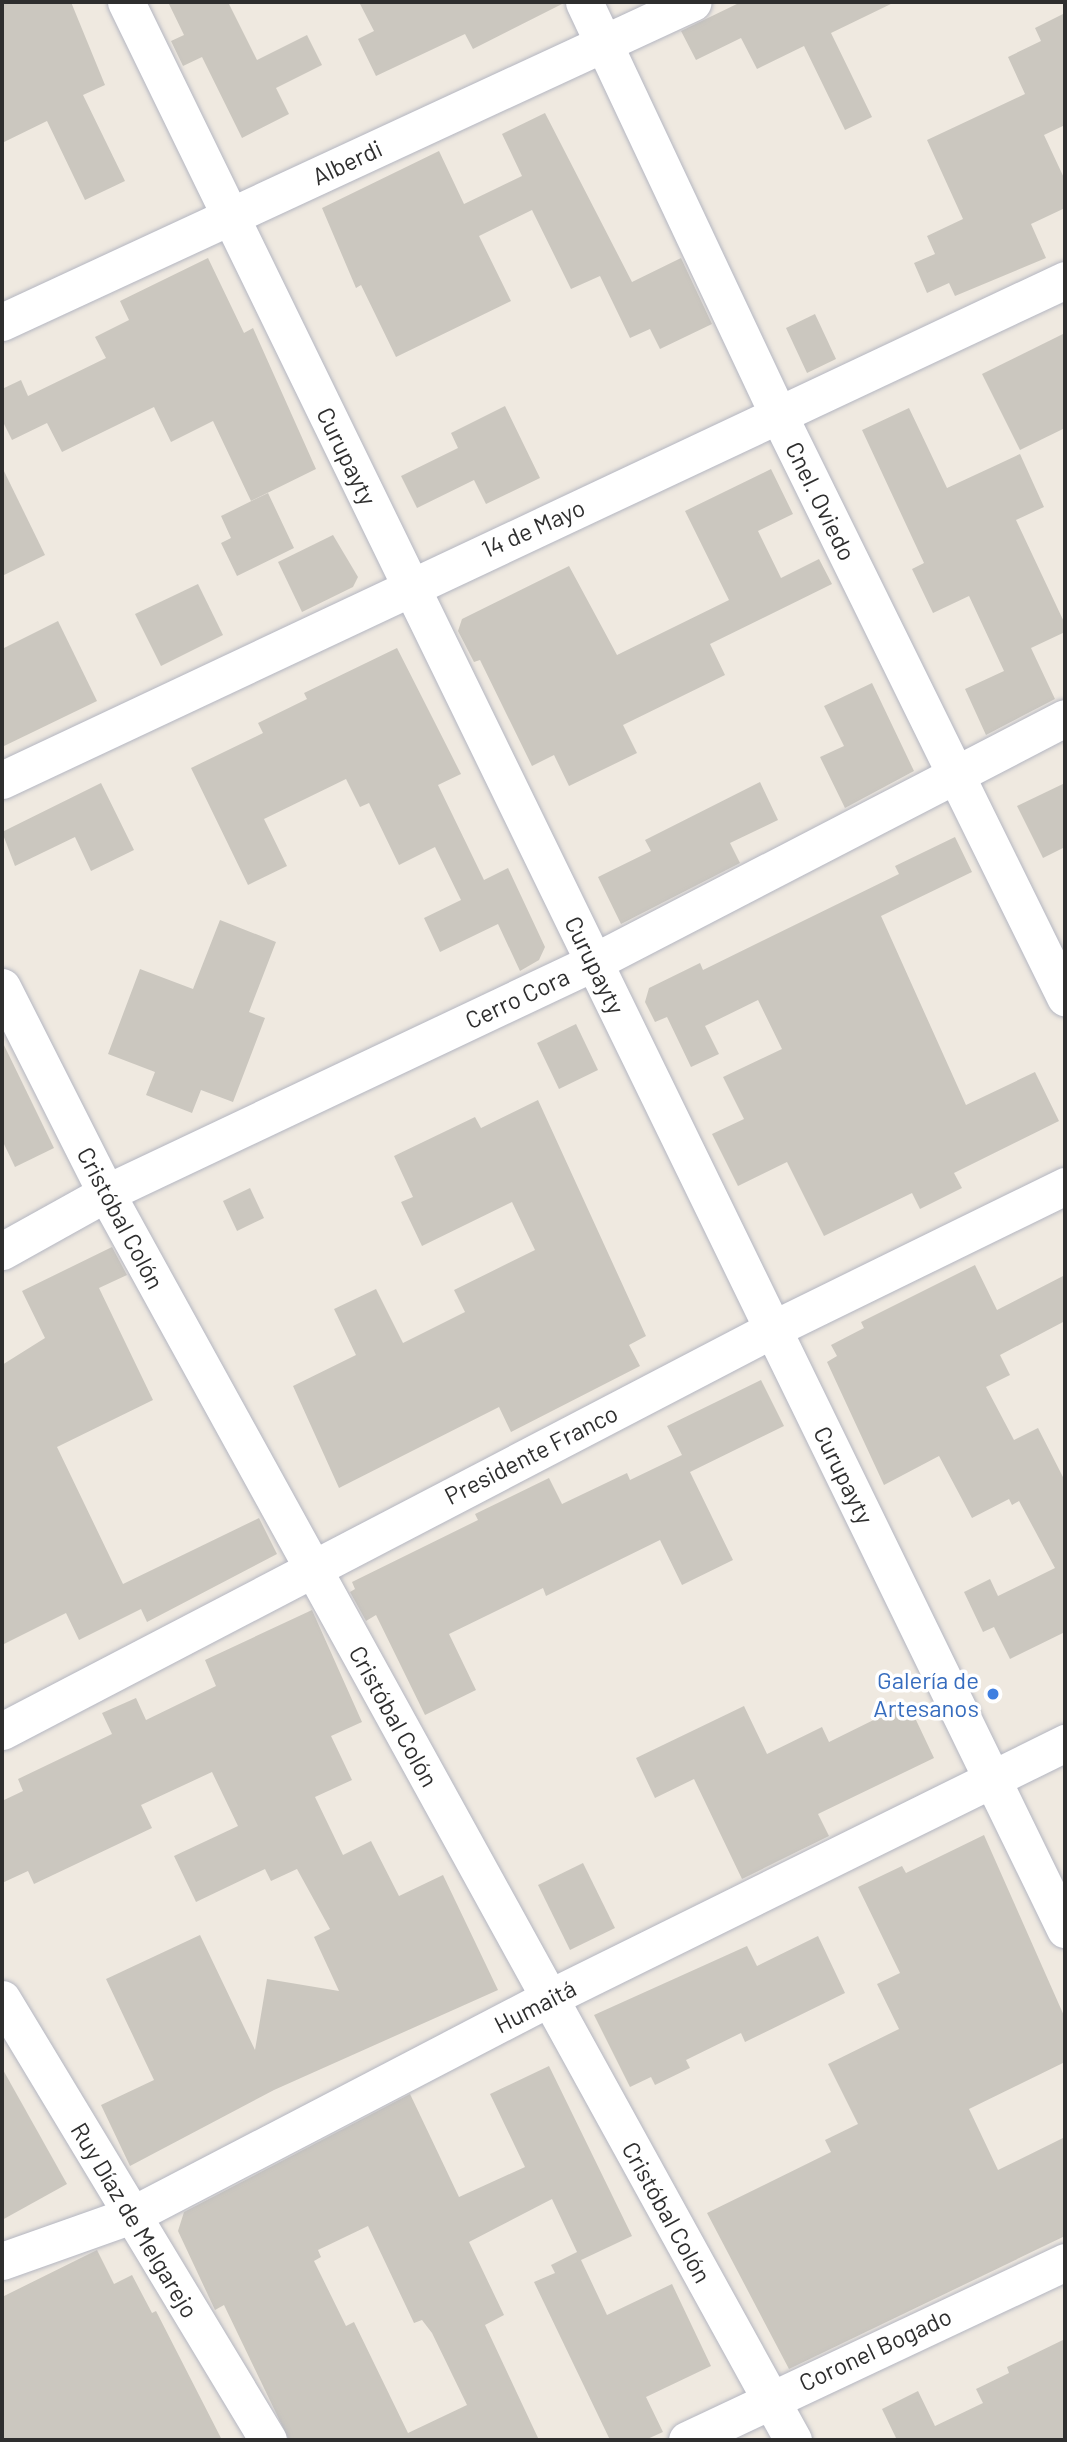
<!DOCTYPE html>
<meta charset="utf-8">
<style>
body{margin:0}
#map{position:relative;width:1067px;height:2442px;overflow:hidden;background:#efe9e0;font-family:Barlow,sans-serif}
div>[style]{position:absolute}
.building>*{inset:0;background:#cbc7bf}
.roads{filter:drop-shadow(0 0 2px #b4b6c1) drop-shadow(0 0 2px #b4b6c1)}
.street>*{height:37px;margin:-18.5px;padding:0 18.5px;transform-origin:18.5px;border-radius:18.5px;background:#fff}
.dots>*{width:19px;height:19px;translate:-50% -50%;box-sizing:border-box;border:4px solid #fff;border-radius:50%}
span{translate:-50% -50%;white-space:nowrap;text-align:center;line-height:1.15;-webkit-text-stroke:7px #fff;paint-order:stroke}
.street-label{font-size:24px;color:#2e2e2e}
.shop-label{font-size:24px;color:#366cbe}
.right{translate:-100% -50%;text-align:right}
.frame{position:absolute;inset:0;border:4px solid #2e2e2e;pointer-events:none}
</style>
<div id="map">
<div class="building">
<i style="clip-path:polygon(2px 2px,71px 2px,105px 85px,83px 95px,125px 181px,85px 200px,47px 121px,2px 143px)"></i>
<i style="clip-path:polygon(168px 2px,228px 2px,257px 60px,307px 35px,322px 65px,276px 88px,289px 114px,242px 138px,202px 57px,183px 66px,171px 41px,184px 35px)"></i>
<i style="clip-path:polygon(359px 2px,563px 2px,564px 3px,473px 49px,465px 34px,376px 76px,358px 39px,374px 31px)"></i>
<i style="clip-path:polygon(741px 2px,895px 2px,831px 33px,872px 117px,845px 130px,804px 46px,757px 69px,741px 38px,696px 60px,681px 31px)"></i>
<i style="clip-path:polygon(1065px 13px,1065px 125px,1044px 135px,1065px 180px,1065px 208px,1031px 224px,1046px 258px,955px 296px,949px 283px,927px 293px,914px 263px,935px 254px,927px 236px,963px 219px,927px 140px,1025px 94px,1008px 57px,1041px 41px,1035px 28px)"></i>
<i style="clip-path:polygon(545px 113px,632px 282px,681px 258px,712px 324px,660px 349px,650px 329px,630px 338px,600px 276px,571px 289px,532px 210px,479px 236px,511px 301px,396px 357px,361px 285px,356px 288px,322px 208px,439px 151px,464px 204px,522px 176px,502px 134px)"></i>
<i style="clip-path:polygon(208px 258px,244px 333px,253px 328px,316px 469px,251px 501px,213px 421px,171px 442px,154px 407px,62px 452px,47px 423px,12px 440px,2px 420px,2px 389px,21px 380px,28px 396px,106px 358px,95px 337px,129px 320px,120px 301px)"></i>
<i style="clip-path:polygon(815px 314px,836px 359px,807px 373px,786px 328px)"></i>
<i style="clip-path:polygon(1065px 333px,1065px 428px,1020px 450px,982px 374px)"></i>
<i style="clip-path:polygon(505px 406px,540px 478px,486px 504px,474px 480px,417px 508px,401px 476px,458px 448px,451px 433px)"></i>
<i style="clip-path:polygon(909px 408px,947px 488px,1020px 454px,1044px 507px,1016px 520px,1065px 624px,1065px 632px,1031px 648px,1055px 699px,986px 735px,965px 689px,1004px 671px,969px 596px,933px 613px,912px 569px,924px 563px,862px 430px)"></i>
<i style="clip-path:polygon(2px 467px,45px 555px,2px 576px)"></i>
<i style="clip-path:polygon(771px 469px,793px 514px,758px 531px,781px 578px,819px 559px,832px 584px,710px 644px,725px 675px,623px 725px,637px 753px,569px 786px,554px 755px,532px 766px,480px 660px,474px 662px,458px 631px,462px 619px,569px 566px,617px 655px,729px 600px,685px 511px)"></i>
<i style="clip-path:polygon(268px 493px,294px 548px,237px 576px,221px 543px,231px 538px,221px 516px)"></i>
<i style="clip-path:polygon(333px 535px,358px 577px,353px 587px,302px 612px,278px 562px)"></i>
<i style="clip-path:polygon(198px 584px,223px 635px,161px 666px,135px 614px)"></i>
<i style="clip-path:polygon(58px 621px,97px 701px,2px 747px,2px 649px)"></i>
<i style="clip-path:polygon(397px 648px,461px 774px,438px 785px,484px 880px,508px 868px,545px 947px,539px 960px,520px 971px,498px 924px,440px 952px,424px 918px,461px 900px,435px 847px,399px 865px,369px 803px,360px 807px,346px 779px,264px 819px,287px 866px,248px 885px,191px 768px,263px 733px,258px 723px,307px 699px,304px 693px)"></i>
<i style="clip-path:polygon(872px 683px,914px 771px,845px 808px,820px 757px,844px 746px,824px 706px)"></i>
<i style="clip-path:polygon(760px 782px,778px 820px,730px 843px,740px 863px,621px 924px,598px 877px,651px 851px,645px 840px)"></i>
<i style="clip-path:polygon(101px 783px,134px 850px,91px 871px,75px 837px,15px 866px,2px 832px)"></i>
<i style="clip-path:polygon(1065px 783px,1065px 847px,1043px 858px,1017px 806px)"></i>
<i style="clip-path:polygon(955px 837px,972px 872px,881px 916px,966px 1105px,1035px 1072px,1059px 1121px,954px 1173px,962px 1188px,920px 1209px,912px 1193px,824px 1236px,787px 1162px,738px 1186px,712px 1134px,744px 1119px,723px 1077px,782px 1049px,758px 1000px,705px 1026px,719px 1054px,691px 1067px,667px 1017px,655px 1022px,645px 1002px,649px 988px,700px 963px,703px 970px,899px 874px,895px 866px)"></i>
<i style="clip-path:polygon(220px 920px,276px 942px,249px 1012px,265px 1018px,233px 1102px,201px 1090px,192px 1113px,146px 1095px,155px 1072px,108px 1054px,140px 969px,193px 989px)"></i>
<i style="clip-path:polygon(576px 1024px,598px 1070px,559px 1089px,537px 1043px)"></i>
<i style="clip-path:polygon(2px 1041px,54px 1148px,15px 1167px,2px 1140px)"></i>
<i style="clip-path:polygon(538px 1100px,646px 1336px,629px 1345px,640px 1366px,511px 1432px,499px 1407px,339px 1488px,293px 1386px,356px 1355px,334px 1309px,376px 1289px,403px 1343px,465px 1312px,454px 1290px,535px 1250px,512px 1202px,422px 1246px,401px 1202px,413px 1197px,394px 1156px,475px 1117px,481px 1128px)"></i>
<i style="clip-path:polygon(250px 1188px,264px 1218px,237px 1231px,223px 1201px)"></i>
<i style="clip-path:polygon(112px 1247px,127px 1275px,99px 1288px,153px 1400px,57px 1447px,123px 1584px,259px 1518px,277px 1554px,147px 1622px,141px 1609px,79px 1640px,66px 1613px,2px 1645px,2px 1365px,45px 1338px,22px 1291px)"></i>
<i style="clip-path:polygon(975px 1265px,997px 1310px,1065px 1275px,1065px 1321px,1000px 1355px,1010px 1375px,986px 1387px,1014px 1440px,1038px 1428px,1065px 1481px,1065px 1632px,1010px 1659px,994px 1627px,983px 1632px,964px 1592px,990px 1579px,998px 1596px,1055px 1568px,1019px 1501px,1012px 1505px,1009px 1499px,972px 1518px,939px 1456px,884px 1485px,827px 1362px,837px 1356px,831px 1345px,864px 1328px,861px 1322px)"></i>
<i style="clip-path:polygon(761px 1380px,784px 1426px,690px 1472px,733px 1560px,682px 1585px,660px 1540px,546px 1596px,543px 1588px,449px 1634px,476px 1690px,425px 1715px,376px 1615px,366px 1621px,350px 1592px,355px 1589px,352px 1582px,478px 1520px,475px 1514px,549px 1478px,562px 1504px,627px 1473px,630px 1480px,682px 1455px,667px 1426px)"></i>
<i style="clip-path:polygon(312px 1610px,362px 1722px,331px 1736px,352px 1780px,315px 1797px,343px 1855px,371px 1841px,399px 1896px,443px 1875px,498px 1990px,274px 2090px,130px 2166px,101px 2105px,154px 2080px,106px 1979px,200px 1935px,255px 2050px,267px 1979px,339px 1991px,314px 1937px,330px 1929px,297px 1869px,271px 1881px,265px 1869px,196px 1902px,174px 1856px,238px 1826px,212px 1772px,141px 1805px,152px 1828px,34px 1884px,28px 1871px,2px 1883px,2px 1801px,23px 1791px,18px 1779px,112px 1734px,102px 1713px,136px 1698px,146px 1720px,216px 1686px,205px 1660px)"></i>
<i style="clip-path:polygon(908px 1703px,934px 1758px,818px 1814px,829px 1836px,742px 1879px,694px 1779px,655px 1798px,636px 1758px,744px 1706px,767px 1754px,822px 1727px,829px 1742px)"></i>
<i style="clip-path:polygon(984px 1835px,1065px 2018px,1065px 2062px,969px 2109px,998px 2170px,1065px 2137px,1065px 2236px,789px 2369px,707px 2213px,831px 2152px,825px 2140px,858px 2124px,828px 2064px,899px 2029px,877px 1984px,900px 1973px,858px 1887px,902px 1866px,906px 1873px)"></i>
<i style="clip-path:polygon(583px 1863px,615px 1928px,570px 1950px,538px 1885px)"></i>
<i style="clip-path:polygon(818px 1936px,845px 1993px,745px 2042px,741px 2033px,686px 2060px,690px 2068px,655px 2085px,651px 2077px,630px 2087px,594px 2015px,747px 1946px,757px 1966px)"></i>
<i style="clip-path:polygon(evenodd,549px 2066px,632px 2236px,581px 2260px,607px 2315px,672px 2284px,711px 2366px,646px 2397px,663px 2432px,645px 2440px,610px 2440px,534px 2282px,555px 2273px,551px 2265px,577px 2252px,552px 2199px,469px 2242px,504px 2315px,485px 2325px,539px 2440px,289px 2440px,224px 2305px,215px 2310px,178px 2231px,184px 2212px,410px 2094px,459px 2197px,525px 2167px,490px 2094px,549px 2066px,368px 2226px,414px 2323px,422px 2320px,432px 2333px,467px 2405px,408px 2433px,354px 2322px,346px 2326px,314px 2261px,321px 2257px,318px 2250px,368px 2226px)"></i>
<i style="clip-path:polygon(2px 2068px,67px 2184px,2px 2220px)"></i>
<i style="clip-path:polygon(97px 2250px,114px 2284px,132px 2275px,152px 2313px,156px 2311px,222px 2440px,2px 2440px,2px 2297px)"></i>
<i style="clip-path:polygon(1065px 2339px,1065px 2440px,897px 2440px,882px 2409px,918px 2391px,935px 2426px,983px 2403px,976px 2389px,1009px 2373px,1007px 2367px)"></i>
</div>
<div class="roads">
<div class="street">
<i style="left:126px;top:2px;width:2144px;rotate:64.02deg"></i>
<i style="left:584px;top:2px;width:458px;rotate:64.8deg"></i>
<i style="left:779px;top:416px;width:648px;rotate:63.79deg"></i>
<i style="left:2px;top:322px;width:761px;rotate:-24.85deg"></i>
<i style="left:2px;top:780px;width:1175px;rotate:-25.19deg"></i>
<i style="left:2px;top:987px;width:231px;rotate:63.2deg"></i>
<i style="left:106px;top:1193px;width:1424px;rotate:61.15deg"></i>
<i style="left:2px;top:1251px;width:119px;rotate:-29.1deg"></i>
<i style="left:106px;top:1193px;width:540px;rotate:-25.33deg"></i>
<i style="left:594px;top:962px;width:530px;rotate:-27.39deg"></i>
<i style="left:2px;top:1731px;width:870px;rotate:-27.54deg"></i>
<i style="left:773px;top:1329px;width:325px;rotate:-26.1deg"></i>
<i style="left:2px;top:1999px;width:515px;rotate:58.9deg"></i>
<i style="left:2px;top:2261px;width:138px;rotate:-19.5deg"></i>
<i style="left:132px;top:2215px;width:470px;rotate:-27.5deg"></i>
<i style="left:549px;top:1998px;width:576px;rotate:-26.3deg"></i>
<i style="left:687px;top:2440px;width:418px;rotate:-25.2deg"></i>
</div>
</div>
<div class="dots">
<i style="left:993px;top:1694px;background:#3f7fe0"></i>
</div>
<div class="street-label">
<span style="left:347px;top:162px;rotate:-25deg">Alberdi</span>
<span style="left:347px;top:456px;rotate:64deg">Curupayty</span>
<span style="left:821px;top:501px;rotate:64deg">Cnel. Oviedo</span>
<span style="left:533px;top:528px;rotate:-24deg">14 de Mayo</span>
<span style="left:595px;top:965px;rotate:64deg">Curupayty</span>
<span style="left:517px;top:998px;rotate:-25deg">Cerro Cora</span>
<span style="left:121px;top:1218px;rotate:62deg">Cristóbal Colón</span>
<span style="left:531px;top:1454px;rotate:-27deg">Presidente Franco</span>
<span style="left:844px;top:1475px;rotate:64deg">Curupayty</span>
<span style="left:394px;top:1716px;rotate:61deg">Cristóbal Colón</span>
<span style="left:535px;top:2006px;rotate:-27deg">Humaitá</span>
<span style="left:667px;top:2212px;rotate:61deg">Cristóbal Colón</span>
<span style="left:135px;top:2220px;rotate:59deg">Ruy Díaz de Melgarejo</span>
<span style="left:875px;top:2349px;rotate:-25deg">Coronel Bogado</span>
</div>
<div class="shop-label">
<span class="right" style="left:979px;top:1694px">Galería de<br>Artesanos</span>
</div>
<div class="frame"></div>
</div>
